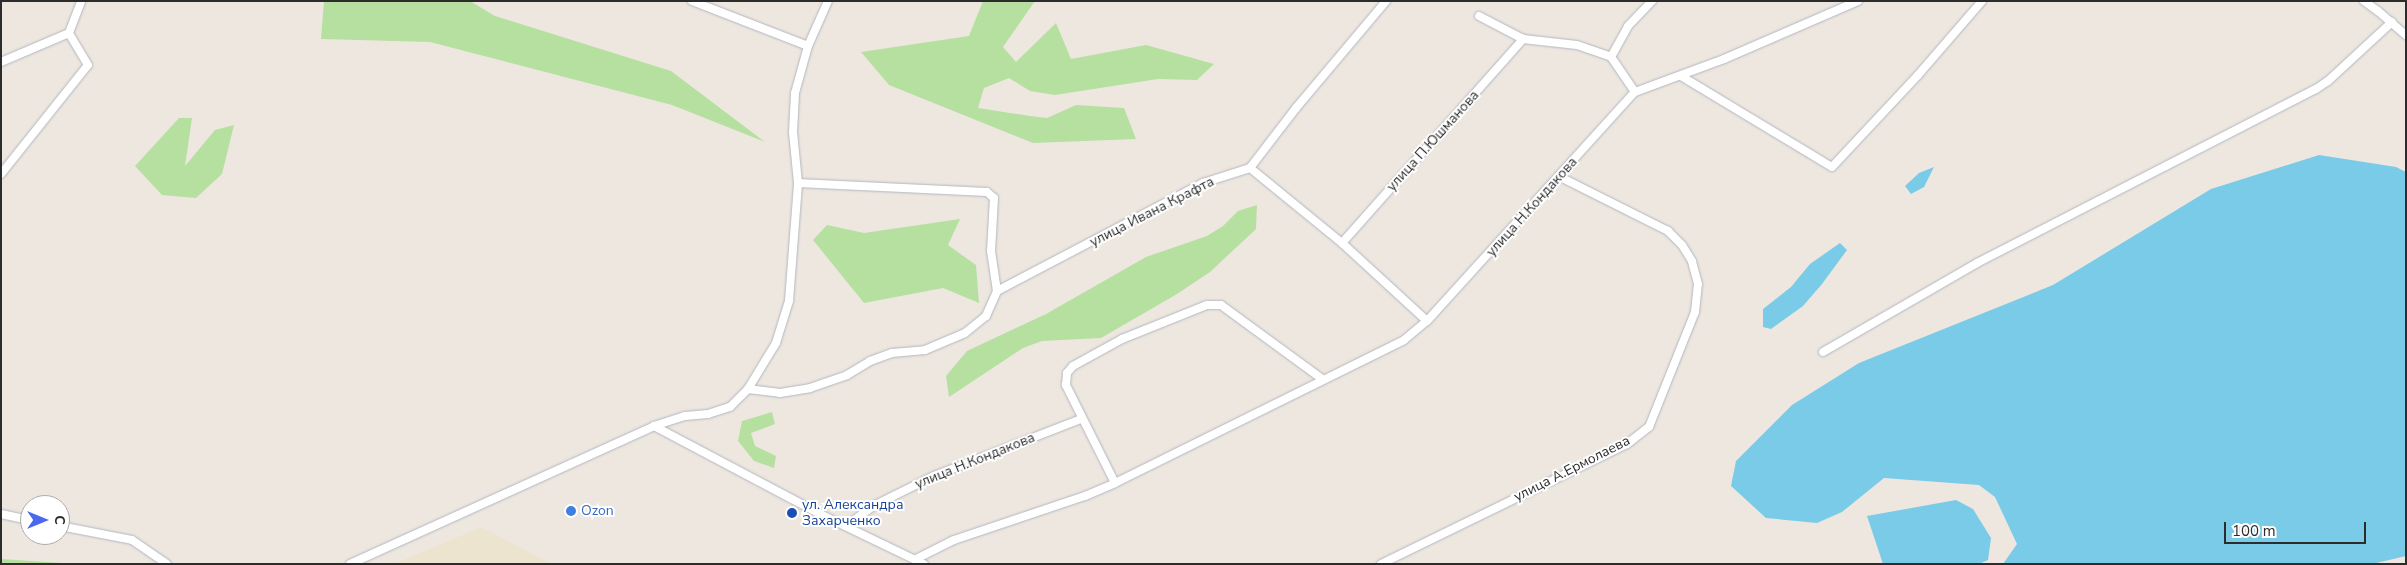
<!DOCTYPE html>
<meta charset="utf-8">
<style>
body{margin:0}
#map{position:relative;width:2407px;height:565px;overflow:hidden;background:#ede7e0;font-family:"Nunito Sans",sans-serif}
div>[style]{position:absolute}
.education>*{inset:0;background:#ede4d0}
.green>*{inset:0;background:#b6e0a0}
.water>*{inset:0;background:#79cbe8}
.roads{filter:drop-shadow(0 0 1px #b3b6bf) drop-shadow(0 0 1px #b3b6bf)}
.street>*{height:8px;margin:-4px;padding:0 4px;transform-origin:4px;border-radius:4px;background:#fff}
.dots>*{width:14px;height:14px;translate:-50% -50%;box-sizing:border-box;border:2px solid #fff;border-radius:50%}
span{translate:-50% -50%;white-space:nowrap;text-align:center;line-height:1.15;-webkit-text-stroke:4px #fff;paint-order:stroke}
.street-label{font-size:14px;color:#2c2c2c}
.transit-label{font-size:14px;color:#164399}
.left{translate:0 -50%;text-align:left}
.shop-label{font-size:14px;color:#366cbe}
.frame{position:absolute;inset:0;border:2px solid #2c2c2c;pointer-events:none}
.north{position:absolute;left:20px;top:495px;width:50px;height:50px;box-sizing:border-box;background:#fff;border:1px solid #ababab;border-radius:50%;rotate:90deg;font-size:14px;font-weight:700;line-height:20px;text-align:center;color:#2c2c2c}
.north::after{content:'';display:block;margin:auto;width:18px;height:22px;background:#4a69f0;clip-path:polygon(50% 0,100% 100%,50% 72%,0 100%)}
.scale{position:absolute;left:2224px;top:522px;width:142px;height:22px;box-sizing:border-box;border:2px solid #2c2c2c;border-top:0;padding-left:6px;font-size:15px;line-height:18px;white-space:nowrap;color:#2c2c2c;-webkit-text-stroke:4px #fff;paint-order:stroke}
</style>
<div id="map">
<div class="education">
<i style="clip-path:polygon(481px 527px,552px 564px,394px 564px)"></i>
</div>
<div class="green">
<i style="clip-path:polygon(324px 1px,470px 1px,495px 16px,671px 71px,765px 142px,672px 105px,430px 42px,321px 39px)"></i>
<i style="clip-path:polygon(983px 1px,1035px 1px,1003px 47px,1016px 62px,1056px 23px,1071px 59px,1146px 45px,1214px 64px,1197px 80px,1158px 79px,1055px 95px,1030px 91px,1009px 78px,984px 88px,978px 108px,1030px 116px,1047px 118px,1076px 105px,1124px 108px,1136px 139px,1033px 143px,889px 85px,861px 52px,969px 36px)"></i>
<i style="clip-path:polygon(179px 118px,192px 118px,185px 166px,215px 130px,234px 125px,222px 174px,196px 198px,162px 195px,135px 166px)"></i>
<i style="clip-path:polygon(1257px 205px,1256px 229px,1210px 272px,1177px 294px,1101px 338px,1042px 341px,1023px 348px,949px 397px,946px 376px,967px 351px,1046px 314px,1146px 257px,1207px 236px,1223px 226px,1238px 211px)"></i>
<i style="clip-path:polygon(960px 219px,948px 245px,976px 265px,979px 303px,943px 288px,864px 303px,813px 240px,827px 225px,864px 233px)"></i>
<i style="clip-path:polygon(772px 412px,775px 424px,751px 433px,755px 446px,776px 456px,774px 468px,754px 461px,738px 441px,742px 421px)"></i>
<i style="clip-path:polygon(1px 559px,62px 563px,66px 564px,1px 564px)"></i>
</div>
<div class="water">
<i style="clip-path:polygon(2319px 155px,2396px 167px,2406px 172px,2406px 556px,2372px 564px,2003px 564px,2017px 544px,1995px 497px,1979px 485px,1884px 478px,1842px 512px,1817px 523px,1766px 518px,1731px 486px,1736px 461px,1792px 405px,1859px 363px,2053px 285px,2211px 189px)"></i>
<i style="clip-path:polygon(1934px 167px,1924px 187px,1911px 194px,1905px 186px,1919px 173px)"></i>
<i style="clip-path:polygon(1840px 243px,1847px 250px,1822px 284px,1803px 306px,1771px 329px,1763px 327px,1763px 309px,1791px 287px,1810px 264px)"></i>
<i style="clip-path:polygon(1956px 500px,1973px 509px,1991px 538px,1988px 560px,1979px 564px,1883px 564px,1867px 516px)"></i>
</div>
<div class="roads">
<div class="street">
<i style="left:692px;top:1px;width:124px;rotate:21.2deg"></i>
<i style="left:2364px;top:1px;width:17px;rotate:36deg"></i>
<i style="left:2378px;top:11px;width:37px;rotate:41deg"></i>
<i style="left:1479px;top:16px;width:50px;rotate:27.6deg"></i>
<i style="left:1523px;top:39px;width:54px;rotate:6.3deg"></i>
<i style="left:1577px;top:45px;width:36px;rotate:19deg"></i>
<i style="left:1px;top:62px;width:74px;rotate:-23.1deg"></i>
<i style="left:69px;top:33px;width:34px;rotate:-69deg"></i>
<i style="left:1681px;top:76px;width:176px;rotate:31.1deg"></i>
<i style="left:1832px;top:167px;width:126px;rotate:-46.9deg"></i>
<i style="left:1918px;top:75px;width:98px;rotate:-49.1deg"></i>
<i style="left:1635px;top:92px;width:42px;rotate:-124.4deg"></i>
<i style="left:1611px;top:57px;width:35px;rotate:-61deg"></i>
<i style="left:1628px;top:26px;width:35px;rotate:-46deg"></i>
<i style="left:1250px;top:168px;width:119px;rotate:39.2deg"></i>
<i style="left:1342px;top:243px;width:115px;rotate:42.5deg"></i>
<i style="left:1px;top:174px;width:139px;rotate:-51.4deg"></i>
<i style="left:88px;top:65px;width:37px;rotate:-121deg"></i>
<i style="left:798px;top:183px;width:189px;rotate:2.7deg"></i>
<i style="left:987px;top:192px;width:9px;rotate:41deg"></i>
<i style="left:994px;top:198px;width:53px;rotate:93.2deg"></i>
<i style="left:991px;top:251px;width:40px;rotate:81.5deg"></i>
<i style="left:1342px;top:243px;width:273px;rotate:-48.4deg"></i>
<i style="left:1823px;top:352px;width:178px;rotate:-30deg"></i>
<i style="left:1977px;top:263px;width:381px;rotate:-27.2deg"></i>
<i style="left:2316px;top:89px;width:14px;rotate:-34deg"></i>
<i style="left:2328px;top:81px;width:87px;rotate:-42.7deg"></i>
<i style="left:748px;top:389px;width:32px;rotate:7deg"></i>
<i style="left:780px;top:393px;width:30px;rotate:-9deg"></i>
<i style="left:810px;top:388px;width:39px;rotate:-19deg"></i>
<i style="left:847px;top:375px;width:27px;rotate:-31deg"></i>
<i style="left:870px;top:361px;width:23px;rotate:-20deg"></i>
<i style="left:892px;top:353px;width:33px;rotate:-5deg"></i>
<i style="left:925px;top:350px;width:43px;rotate:-23deg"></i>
<i style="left:965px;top:333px;width:27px;rotate:-39deg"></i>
<i style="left:986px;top:316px;width:27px;rotate:-66deg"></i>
<i style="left:997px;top:291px;width:233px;rotate:-27.7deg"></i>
<i style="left:1203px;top:183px;width:49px;rotate:-17.7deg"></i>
<i style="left:1250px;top:168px;width:76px;rotate:-52.5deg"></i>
<i style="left:1296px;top:108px;width:140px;rotate:-49.9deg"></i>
<i style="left:654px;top:426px;width:190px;rotate:27.9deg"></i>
<i style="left:822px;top:515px;width:113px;rotate:25.7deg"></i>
<i style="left:1115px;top:483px;width:110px;rotate:-116.6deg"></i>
<i style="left:1066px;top:385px;width:12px;rotate:-85deg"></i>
<i style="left:1067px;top:373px;width:9px;rotate:-49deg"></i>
<i style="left:1073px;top:366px;width:56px;rotate:-28.9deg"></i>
<i style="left:1122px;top:339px;width:92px;rotate:-21.8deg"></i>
<i style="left:1207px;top:305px;width:14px"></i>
<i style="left:1221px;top:305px;width:125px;rotate:36.2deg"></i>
<i style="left:1px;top:514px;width:30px;rotate:12deg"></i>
<i style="left:60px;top:526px;width:73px;rotate:11deg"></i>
<i style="left:132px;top:540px;width:42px;rotate:34.4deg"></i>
<i style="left:846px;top:526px;width:36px;rotate:-36deg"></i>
<i style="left:875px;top:505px;width:66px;rotate:-26.2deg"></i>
<i style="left:934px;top:476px;width:158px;rotate:-21.2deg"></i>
<i style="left:916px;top:559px;width:42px;rotate:-26.6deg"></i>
<i style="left:954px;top:540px;width:138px;rotate:-18.6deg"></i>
<i style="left:1085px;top:496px;width:33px;rotate:-23deg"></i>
<i style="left:1115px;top:483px;width:322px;rotate:-26.3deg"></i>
<i style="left:1404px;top:340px;width:30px;rotate:-40deg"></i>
<i style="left:1427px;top:321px;width:309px;rotate:-47.8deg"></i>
<i style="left:1635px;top:92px;width:95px;rotate:-20.3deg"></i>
<i style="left:1724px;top:59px;width:146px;rotate:-23.4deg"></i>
<i style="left:350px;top:564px;width:334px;rotate:-24.4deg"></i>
<i style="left:654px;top:426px;width:33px;rotate:-18deg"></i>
<i style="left:685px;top:416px;width:23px;rotate:-5deg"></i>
<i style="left:708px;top:414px;width:23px;rotate:-18deg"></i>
<i style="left:730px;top:407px;width:25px;rotate:-45deg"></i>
<i style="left:748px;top:389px;width:54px;rotate:-58.7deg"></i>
<i style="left:776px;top:343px;width:44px;rotate:-72.8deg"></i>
<i style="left:789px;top:301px;width:118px;rotate:-85.6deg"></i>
<i style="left:798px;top:183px;width:51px;rotate:-95.6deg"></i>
<i style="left:793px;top:132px;width:39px;rotate:-87deg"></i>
<i style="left:795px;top:93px;width:49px;rotate:-74.5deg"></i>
<i style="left:808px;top:46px;width:49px;rotate:-66deg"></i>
<i style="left:1381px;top:564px;width:274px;rotate:-26deg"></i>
<i style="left:1627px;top:444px;width:28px;rotate:-38deg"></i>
<i style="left:1649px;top:427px;width:124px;rotate:-68.2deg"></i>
<i style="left:1695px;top:312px;width:28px;rotate:-84deg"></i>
<i style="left:1698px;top:284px;width:24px;rotate:-105deg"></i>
<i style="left:1692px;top:261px;width:19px;rotate:-122deg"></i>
<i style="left:1682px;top:245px;width:20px;rotate:-135deg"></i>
<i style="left:1668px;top:231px;width:121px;rotate:-153.4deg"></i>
</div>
</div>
<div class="dots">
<i style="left:571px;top:511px;background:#3f7fe0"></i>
<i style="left:792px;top:513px;background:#1a4fb4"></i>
</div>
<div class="street-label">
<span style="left:1433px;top:141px;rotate:-48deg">улица П.Юшманова</span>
<span style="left:1532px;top:207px;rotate:-48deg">улица Н.Кондакова</span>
<span style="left:1152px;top:212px;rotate:-27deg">улица Ивана Крафта</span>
<span style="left:975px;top:461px;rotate:-22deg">улица Н.Кондакова</span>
<span style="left:1572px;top:469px;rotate:-27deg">улица А.Ермолаева</span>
</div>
<div class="transit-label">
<span class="left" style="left:802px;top:513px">ул. Александра<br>Захарченко</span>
</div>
<div class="shop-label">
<span class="left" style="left:581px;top:511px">Ozon</span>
</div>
<div class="frame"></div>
<div class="north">С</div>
<div class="scale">100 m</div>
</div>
